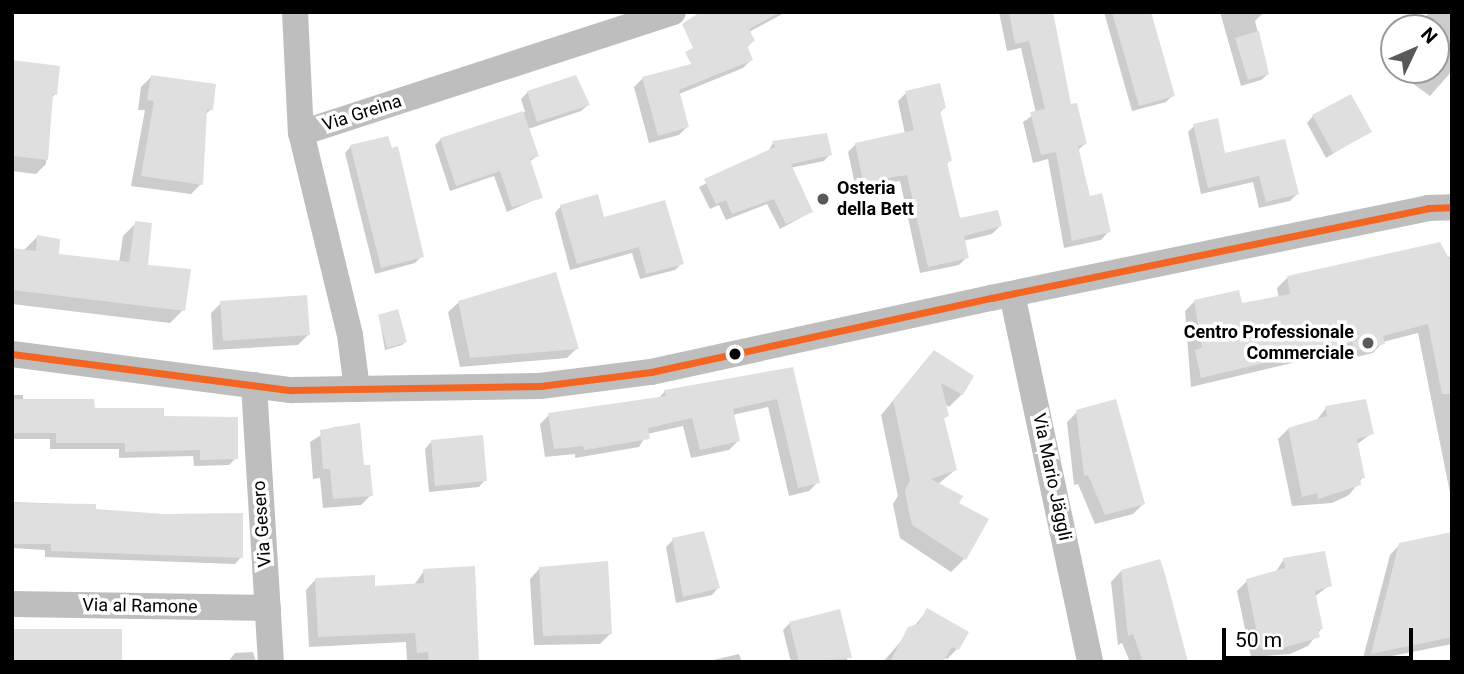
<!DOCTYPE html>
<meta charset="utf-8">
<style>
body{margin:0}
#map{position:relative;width:1464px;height:674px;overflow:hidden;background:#fff;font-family:Roboto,sans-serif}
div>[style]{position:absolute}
.shadow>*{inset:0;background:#0003}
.building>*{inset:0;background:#dfdfdf}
.minor>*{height:26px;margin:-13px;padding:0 13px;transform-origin:13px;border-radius:13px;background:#bebebe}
.bus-1>*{height:7px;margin:-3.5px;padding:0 3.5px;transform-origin:3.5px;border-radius:3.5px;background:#f26522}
.dots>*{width:19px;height:19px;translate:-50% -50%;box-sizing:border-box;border:4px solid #fff;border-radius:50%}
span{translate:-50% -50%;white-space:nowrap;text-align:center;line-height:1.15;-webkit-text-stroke:7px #fff;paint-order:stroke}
.street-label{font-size:18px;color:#000}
.poi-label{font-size:18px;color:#000;font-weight:700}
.left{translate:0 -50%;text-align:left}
.right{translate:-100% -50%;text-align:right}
.frame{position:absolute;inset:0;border:14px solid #000;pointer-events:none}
.north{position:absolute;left:1380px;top:14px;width:70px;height:70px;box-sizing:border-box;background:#fff;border:2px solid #999;border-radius:50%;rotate:46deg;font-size:19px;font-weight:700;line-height:28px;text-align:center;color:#000}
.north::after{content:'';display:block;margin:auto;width:24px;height:32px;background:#595959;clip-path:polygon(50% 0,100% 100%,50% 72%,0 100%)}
.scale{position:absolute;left:1222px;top:628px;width:191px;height:32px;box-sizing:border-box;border:4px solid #000;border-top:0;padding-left:9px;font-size:21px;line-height:24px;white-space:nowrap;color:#000;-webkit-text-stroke:5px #fff;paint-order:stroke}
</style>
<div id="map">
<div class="shadow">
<i style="clip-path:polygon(708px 12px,786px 12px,749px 32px,753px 41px,746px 48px,751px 60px,743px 68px,679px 94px,687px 127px,679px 135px,649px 143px,634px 87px,643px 78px,719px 59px)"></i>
<i style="clip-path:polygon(999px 12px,1051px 12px,1069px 106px,1085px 144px,1077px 151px,1089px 198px,1109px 231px,1101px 240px,1064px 248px,1048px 159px,1033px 163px,1023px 122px,1036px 113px,1021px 48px,1007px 51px)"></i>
<i style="clip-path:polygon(1104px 12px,1148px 12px,1173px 95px,1166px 102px,1132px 111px)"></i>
<i style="clip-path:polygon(1220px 12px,1264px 12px,1255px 21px,1268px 74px,1261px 80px,1241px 86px)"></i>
<i style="clip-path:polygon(1429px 12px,1452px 12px,1452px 71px,1430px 96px,1394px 70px,1436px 70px,1436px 28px,1418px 28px)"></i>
<i style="clip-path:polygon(12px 62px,55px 94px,51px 99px,46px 164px,36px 174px,12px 171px)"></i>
<i style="clip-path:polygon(151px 77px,211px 109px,205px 115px,201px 184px,191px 194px,131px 186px,145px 110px,138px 110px,141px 87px)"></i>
<i style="clip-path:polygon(528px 92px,588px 105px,581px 111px,528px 129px,537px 156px,529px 162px,541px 197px,507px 212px,494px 176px,450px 191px,435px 145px,441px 139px,525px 112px,521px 99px)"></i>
<i style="clip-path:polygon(906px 93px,944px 108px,939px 113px,950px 160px,946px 165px,959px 220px,1000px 226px,992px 234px,963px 241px,967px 257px,959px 265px,920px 273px,900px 181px,856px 189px,848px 152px,856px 144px,905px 134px,898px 101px)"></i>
<i style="clip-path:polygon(1313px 116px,1370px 131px,1326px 158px,1307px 123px)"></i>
<i style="clip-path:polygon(1194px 126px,1224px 156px,1297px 194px,1290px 201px,1259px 208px,1253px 182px,1201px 194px,1188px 132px)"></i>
<i style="clip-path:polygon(773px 143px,830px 154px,824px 161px,790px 168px,811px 212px,780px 229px,767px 204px,726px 220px,719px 205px,710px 209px,699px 187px,768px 152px)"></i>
<i style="clip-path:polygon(351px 146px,422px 256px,415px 263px,375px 274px,345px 153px)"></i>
<i style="clip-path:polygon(561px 206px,603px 219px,682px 263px,675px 270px,640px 279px,632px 253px,570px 270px,555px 213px)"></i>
<i style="clip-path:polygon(136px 223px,146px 267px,183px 310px,170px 323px,12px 304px,12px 250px,24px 250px,37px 237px,57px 256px,119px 263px,123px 236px)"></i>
<i style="clip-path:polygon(1440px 253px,1452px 258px,1452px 503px,1418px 333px,1383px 342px,1373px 353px,1344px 360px,1342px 351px,1191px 387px,1185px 311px,1195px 301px,1240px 305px,1279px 298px,1277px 288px,1287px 278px)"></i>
<i style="clip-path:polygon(459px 302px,577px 348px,567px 358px,460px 367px,448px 312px)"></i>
<i style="clip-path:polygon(221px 303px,308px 335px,298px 345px,213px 350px,211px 313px)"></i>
<i style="clip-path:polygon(379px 316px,405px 342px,402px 345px,385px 350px)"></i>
<i style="clip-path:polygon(934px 352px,962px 394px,949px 407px,945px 404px,947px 416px,942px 420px,955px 470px,937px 485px,957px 503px,964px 559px,951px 572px,900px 538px,893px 504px,898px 496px,881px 415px)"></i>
<i style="clip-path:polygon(792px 369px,818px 482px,809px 491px,789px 496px,768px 407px,732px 415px,738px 441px,729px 450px,691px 458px,683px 426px,647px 434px,639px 447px,575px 458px,575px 454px,545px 457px,540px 424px,549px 415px,658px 399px,665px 391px)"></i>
<i style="clip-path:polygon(12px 395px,23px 395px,23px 401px,162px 418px,236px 458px,229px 465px,194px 466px,193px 456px,119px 458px,119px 449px,50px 449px,50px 439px,12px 439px)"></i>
<i style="clip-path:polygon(1326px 408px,1372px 433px,1356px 445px,1363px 477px,1349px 495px,1332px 503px,1292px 506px,1278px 439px,1288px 429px,1316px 421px)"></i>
<i style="clip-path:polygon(1077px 412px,1143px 504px,1133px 514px,1095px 524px,1078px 484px,1074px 485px,1067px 422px)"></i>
<i style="clip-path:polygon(359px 425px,362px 467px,371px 495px,361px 505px,323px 508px,320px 478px,313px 479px,310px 442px,334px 427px)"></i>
<i style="clip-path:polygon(431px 442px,485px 480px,479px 487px,429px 492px,425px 449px)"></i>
<i style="clip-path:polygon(12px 502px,94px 505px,94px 511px,164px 515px,241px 557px,235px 564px,45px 557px,45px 550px,12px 548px)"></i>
<i style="clip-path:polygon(1452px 534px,1452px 644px,1362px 662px,1390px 555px,1400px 544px)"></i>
<i style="clip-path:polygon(673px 540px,718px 588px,712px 595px,676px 603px,666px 547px)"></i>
<i style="clip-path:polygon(1284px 559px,1330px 585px,1314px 597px,1321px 629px,1308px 646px,1290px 654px,1251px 657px,1237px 591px,1247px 581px,1275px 573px)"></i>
<i style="clip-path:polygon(540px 568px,610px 634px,600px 644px,534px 645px,530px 579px)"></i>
<i style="clip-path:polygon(424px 571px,477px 662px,407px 662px,406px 642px,309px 647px,306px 590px,316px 579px,374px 588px,414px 585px)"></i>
<i style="clip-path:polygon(1121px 571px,1187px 662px,1130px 662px,1122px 643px,1118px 645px,1111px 582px)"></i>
<i style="clip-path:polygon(928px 610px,957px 649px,947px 659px,937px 654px,939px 662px,883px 662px)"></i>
<i style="clip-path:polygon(834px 612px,848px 662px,791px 662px,783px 630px,790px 623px)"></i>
<i style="clip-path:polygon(253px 652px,256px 662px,228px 662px,235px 653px)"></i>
<i style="clip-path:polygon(739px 654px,742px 662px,705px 662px)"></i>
</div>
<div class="building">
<i style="clip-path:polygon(700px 12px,781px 12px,749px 29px,755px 41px,747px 45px,753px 60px,679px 90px,689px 127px,658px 136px,642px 77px,691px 64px,685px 52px,693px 48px,682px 24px)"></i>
<i style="clip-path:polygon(1009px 12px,1053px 12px,1071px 104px,1077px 103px,1087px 144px,1078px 146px,1090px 196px,1102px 193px,1111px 232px,1072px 241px,1056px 152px,1041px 155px,1030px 112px,1045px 109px,1029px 41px,1015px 44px)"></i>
<i style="clip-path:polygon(1112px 12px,1151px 12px,1175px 96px,1139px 106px)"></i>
<i style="clip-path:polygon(1259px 31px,1269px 74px,1248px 80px,1235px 38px)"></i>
<i style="clip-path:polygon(12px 60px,60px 66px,57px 95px,53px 94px,48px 160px,12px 156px)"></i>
<i style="clip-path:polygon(151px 75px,216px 84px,213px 110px,207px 109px,203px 185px,141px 176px,154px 101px,147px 100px)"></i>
<i style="clip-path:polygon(576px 75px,590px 105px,537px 122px,527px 91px)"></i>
<i style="clip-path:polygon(940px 83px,946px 108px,940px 110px,952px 161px,947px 162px,960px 218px,998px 210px,1002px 226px,964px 236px,969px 258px,928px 267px,907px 175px,863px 182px,855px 143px,914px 130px,905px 91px)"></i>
<i style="clip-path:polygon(1351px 94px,1372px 132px,1333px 153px,1312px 115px)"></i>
<i style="clip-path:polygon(523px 111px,539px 156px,530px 159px,543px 198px,512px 207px,500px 171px,456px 186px,440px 138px)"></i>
<i style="clip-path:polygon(1218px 118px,1225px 153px,1285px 139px,1299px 194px,1266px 202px,1259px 176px,1208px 188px,1193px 124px)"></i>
<i style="clip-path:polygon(827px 133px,832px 155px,791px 164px,813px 212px,786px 224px,774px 199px,732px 214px,726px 200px,716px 204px,704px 179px,775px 147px,772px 141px)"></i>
<i style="clip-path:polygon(388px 136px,392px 148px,398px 146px,424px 257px,381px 268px,350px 145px)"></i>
<i style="clip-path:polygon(598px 194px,604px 217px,665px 200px,684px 264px,646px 274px,639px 247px,577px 264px,560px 205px)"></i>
<i style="clip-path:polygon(135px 221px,152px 223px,148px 265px,191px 269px,185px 311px,12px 290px,12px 248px,36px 251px,37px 235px,60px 239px,59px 254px,129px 262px)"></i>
<i style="clip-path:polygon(1440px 242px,1452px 264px,1452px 394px,1442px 394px,1428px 324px,1383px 336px,1385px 344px,1354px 351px,1352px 342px,1201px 378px,1195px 350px,1202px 348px,1194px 300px,1239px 290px,1242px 303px,1290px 294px,1287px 276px)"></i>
<i style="clip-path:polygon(556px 272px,579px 349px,470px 358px,458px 301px)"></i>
<i style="clip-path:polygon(307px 295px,310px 335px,223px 341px,220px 301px)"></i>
<i style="clip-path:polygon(398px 309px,407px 342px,387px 348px,378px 315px)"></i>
<i style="clip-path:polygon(934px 350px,974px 376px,963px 395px,941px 383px,949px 416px,944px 418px,957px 470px,931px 479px,963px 496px,959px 503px,989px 519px,966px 560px,912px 525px,909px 513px,905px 490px,910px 481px,893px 400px)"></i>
<i style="clip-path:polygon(793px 367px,820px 483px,798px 488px,777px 399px,733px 409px,740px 441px,700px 450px,692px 418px,648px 428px,650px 439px,584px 450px,583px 446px,554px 449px,548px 413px,666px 396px,664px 390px)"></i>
<i style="clip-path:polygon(12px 399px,94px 399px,95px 408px,164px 408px,164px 416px,238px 417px,238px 459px,200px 460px,200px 450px,125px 452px,125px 443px,56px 443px,56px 433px,12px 433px)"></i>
<i style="clip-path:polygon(1116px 399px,1145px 504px,1105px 515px,1088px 475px,1084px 476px,1076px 410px)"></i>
<i style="clip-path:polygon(1366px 399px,1374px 434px,1357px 439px,1365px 478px,1360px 478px,1361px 485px,1318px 499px,1317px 493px,1302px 497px,1288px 428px,1327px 416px,1325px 406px)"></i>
<i style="clip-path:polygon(360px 423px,364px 465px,370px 465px,373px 496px,333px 499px,330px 469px,323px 469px,320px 430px)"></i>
<i style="clip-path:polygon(483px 435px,487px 481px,435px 486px,431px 440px)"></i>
<i style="clip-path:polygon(12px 503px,96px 504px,96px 509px,164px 514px,243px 513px,243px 558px,51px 551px,51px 544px,12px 544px)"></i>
<i style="clip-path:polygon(704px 531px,720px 588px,683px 597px,672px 538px)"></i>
<i style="clip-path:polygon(1452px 532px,1452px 637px,1371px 654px,1399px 543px)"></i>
<i style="clip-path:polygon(1325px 551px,1332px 586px,1315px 591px,1323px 629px,1318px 630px,1320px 637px,1276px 650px,1275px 645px,1260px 648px,1246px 579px,1285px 568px,1283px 558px)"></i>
<i style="clip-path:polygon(1160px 559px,1165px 574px,1188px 662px,1143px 662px,1133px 634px,1128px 636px,1121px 570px)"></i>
<i style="clip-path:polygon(608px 561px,612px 634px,543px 636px,539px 567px)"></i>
<i style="clip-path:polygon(475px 566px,479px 662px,429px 662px,428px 652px,417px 653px,415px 633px,318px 637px,315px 578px,375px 575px,375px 586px,424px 583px,423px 569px)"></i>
<i style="clip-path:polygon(927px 608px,969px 632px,959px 650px,952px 647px,943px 662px,890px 662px,908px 627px,918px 624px)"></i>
<i style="clip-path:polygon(840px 609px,852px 658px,799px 662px,789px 622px)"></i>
<i style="clip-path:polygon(12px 629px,122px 629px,122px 662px,13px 662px)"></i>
</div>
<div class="minor">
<i style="left:295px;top:12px;width:121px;rotate:87.2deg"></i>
<i style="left:1012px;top:294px;width:376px;rotate:78deg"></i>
<i style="left:12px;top:354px;width:281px;rotate:7.4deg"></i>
<i style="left:291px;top:390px;width:249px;rotate:-0.9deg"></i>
<i style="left:540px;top:386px;width:112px;rotate:-7.2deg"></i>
<i style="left:651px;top:372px;width:348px;rotate:-12.3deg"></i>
<i style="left:991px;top:298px;width:446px;rotate:-11.6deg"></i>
<i style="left:1428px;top:208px;width:24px;rotate:-2deg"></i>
<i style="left:254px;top:385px;width:278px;rotate:86.5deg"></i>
<i style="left:357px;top:389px;width:54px;rotate:-97.4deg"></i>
<i style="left:350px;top:335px;width:208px;rotate:-103.6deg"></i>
<i style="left:301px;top:133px;width:391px;rotate:-18deg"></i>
<i style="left:12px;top:604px;width:256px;rotate:0.9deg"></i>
</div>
<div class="bus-1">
<i style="left:12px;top:354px;width:281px;rotate:7.4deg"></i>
<i style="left:291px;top:390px;width:249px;rotate:-0.9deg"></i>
<i style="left:540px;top:386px;width:112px;rotate:-7.2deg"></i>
<i style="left:651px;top:372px;width:348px;rotate:-12.3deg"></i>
<i style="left:991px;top:298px;width:446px;rotate:-11.6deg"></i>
<i style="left:1428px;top:208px;width:24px;rotate:-2deg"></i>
</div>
<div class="dots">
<i style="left:823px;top:199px;background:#595959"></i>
<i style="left:1368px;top:343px;background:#595959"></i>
<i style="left:735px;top:354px;background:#000"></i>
</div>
<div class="street-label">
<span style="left:362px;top:113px;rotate:-18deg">Via Greina</span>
<span style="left:1052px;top:477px;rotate:78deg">Via Mario Jäggli</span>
<span style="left:262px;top:524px;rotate:-94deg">Via Gesero</span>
<span style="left:140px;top:606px;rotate:1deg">Via al Ramone</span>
</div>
<div class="poi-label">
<span class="left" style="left:837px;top:199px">Osteria<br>della Bett</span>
<span class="right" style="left:1354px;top:343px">Centro Professionale<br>Commerciale</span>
</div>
<div class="frame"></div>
<div class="north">N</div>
<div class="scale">50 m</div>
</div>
